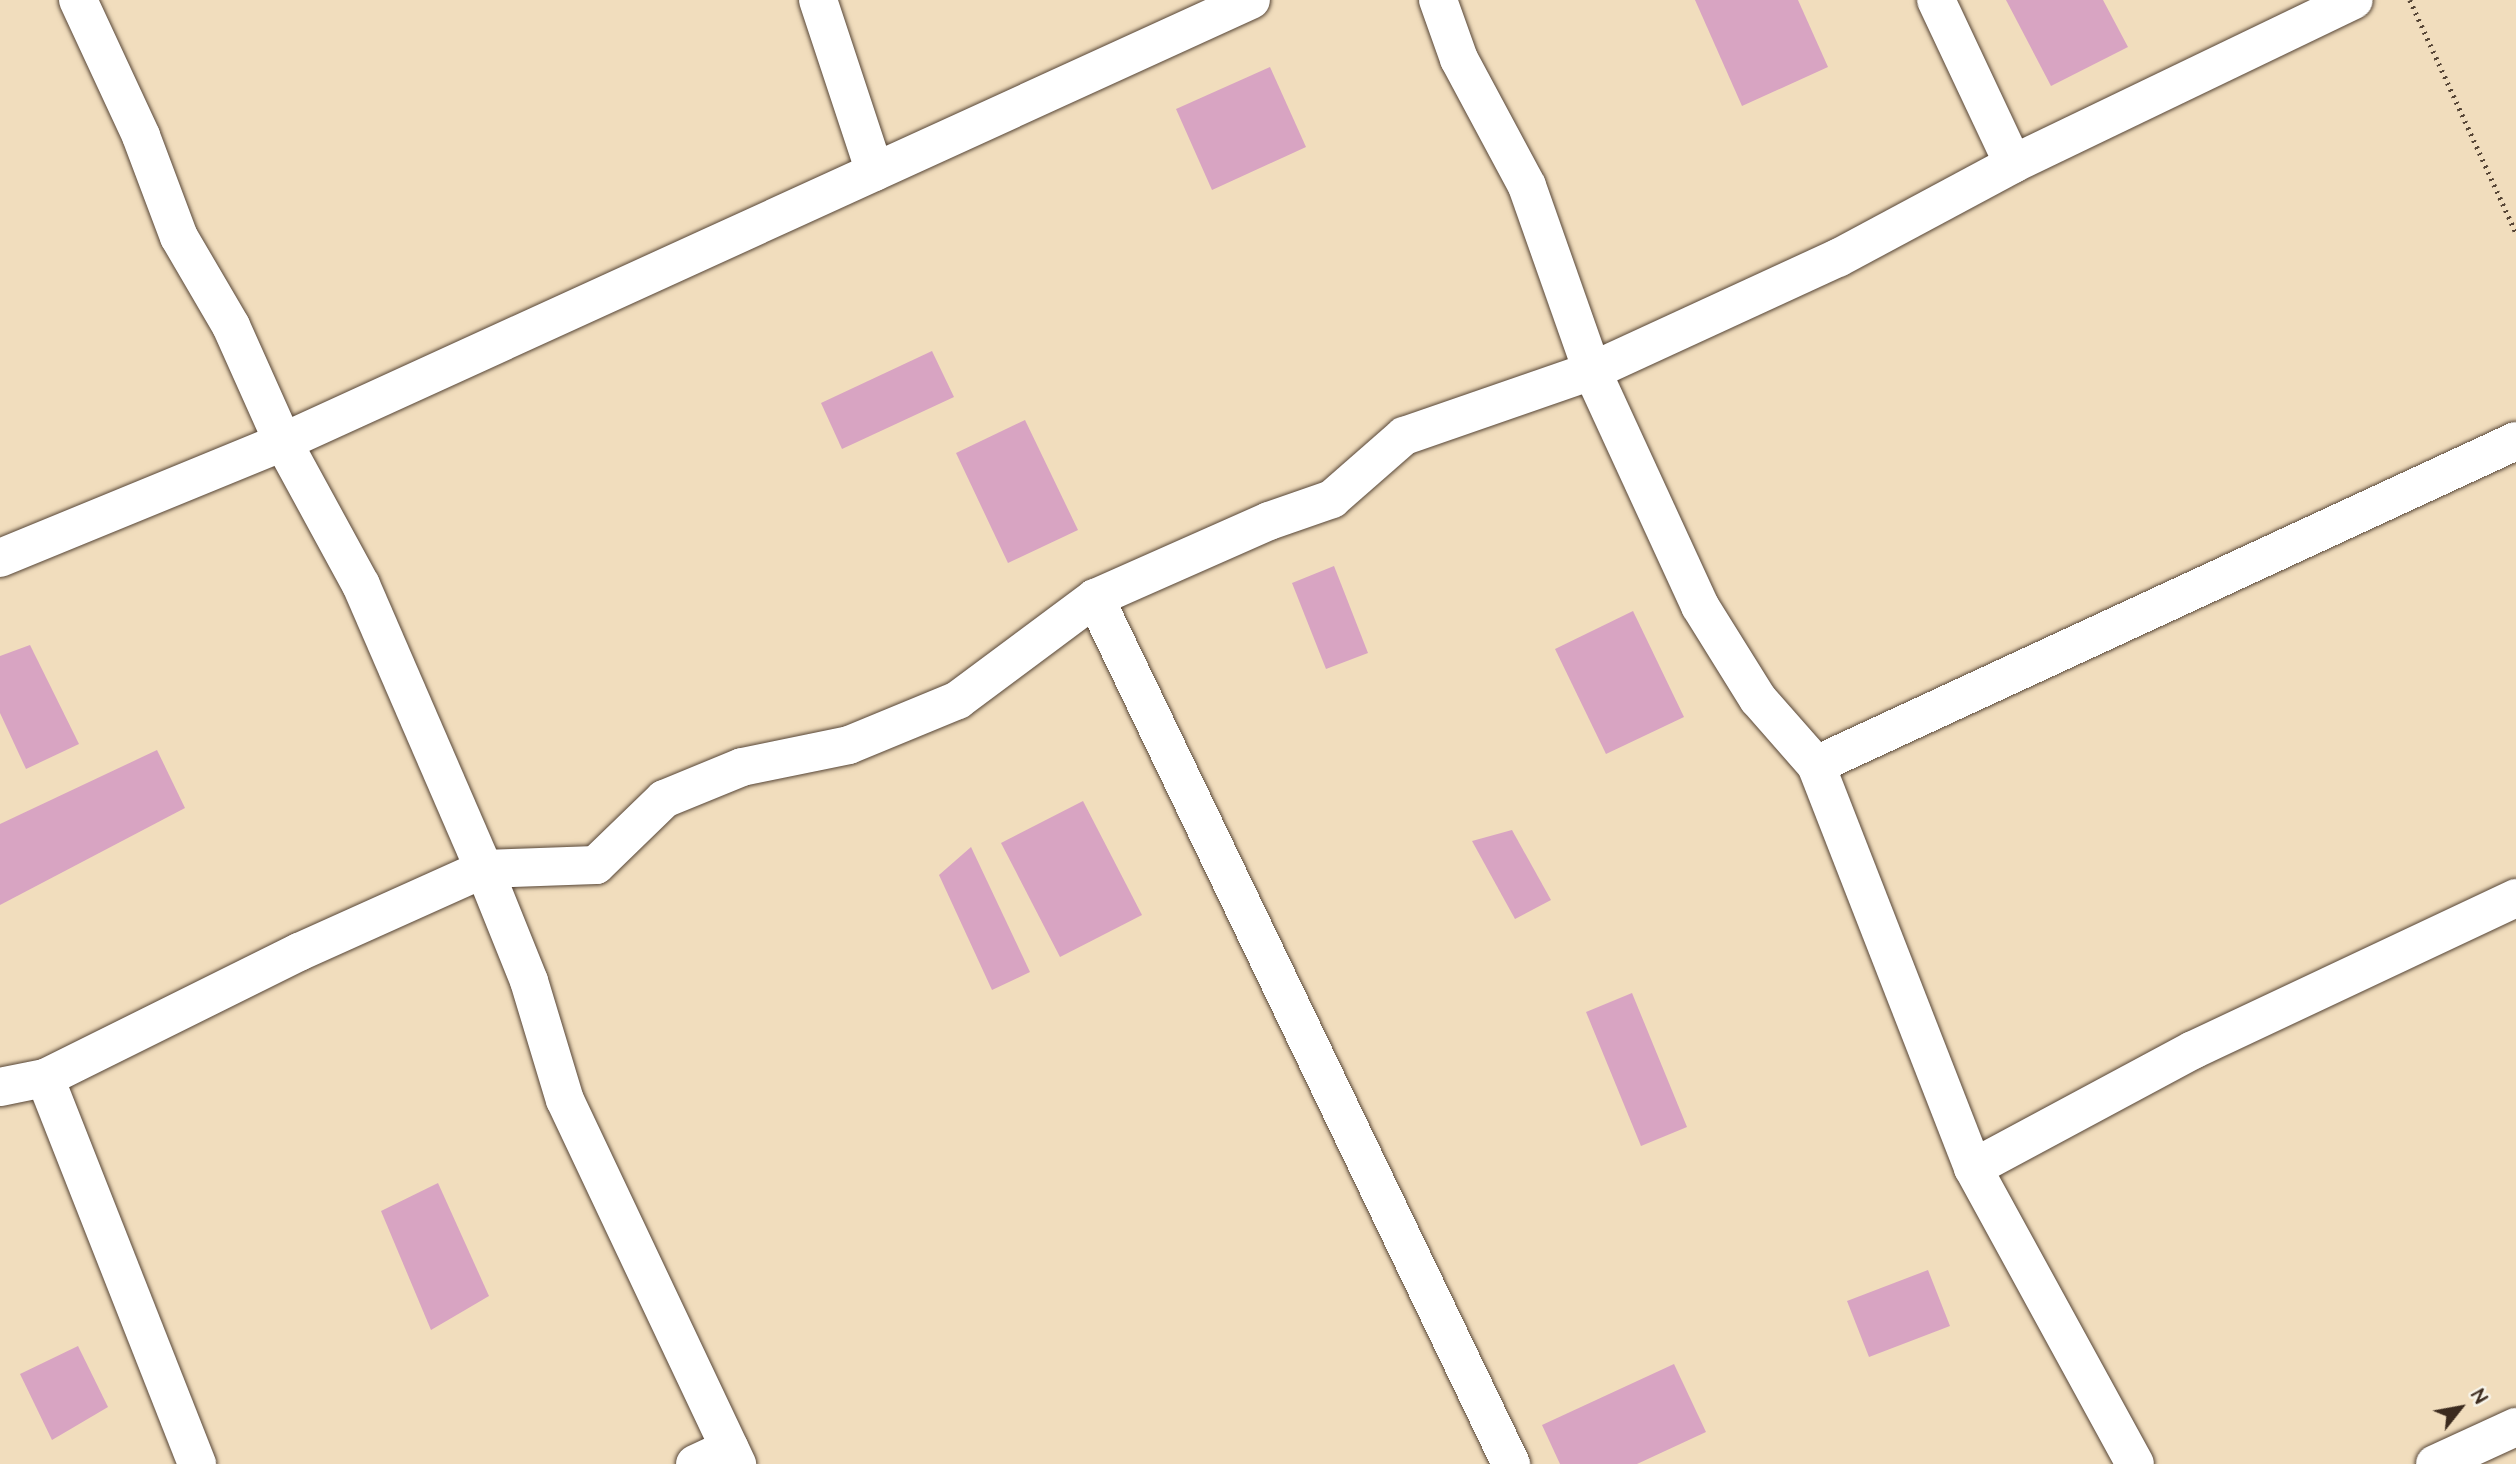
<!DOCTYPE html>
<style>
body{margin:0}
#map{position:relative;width:2516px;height:1464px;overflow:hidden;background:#f1ddbd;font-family:"Architects Daughter",sans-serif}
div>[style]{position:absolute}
.building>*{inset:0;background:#d8a4c2}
.path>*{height:4.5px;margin-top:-2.25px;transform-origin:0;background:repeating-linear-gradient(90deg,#564536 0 2px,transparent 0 7px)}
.roads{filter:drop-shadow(0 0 2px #564536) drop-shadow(0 0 2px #564536)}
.street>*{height:38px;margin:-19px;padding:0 19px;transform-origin:19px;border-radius:19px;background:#fff}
span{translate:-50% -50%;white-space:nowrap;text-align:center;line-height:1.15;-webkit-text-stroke:5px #f7f3e8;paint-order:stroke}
.north{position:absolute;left:2425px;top:1373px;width:70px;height:70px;-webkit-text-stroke:5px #f7f3e8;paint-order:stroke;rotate:59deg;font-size:19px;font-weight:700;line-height:28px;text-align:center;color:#3b2a1e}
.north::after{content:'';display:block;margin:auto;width:24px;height:32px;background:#3b2a1e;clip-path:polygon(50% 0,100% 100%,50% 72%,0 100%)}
</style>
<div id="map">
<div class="building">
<i style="clip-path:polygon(1695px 0,1798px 0,1828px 67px,1742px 106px)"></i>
<i style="clip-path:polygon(2006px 0,2103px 0,2128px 47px,2051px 86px)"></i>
<i style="clip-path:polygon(1270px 67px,1306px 147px,1212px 190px,1176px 109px)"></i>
<i style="clip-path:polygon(932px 351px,954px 397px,842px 449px,821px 403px)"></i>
<i style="clip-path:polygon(1025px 420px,1078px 530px,1008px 563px,956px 453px)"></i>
<i style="clip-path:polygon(1334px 566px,1368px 653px,1326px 669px,1292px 583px)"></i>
<i style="clip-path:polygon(1633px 611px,1684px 717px,1606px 754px,1555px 649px)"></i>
<i style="clip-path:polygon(30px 645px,79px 744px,26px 769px,0 713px,0 656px)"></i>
<i style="clip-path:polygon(157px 750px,185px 808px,0 905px,0 824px)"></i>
<i style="clip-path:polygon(1083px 801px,1142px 915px,1060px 957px,1001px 843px)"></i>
<i style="clip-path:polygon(1512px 830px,1551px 900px,1515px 919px,1472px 841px)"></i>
<i style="clip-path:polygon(971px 847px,1030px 972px,992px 990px,939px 875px)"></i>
<i style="clip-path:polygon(1632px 993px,1687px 1127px,1641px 1146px,1586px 1012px)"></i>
<i style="clip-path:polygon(438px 1183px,489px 1296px,431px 1330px,381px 1211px)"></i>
<i style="clip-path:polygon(1928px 1270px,1950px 1326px,1869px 1357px,1847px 1301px)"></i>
<i style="clip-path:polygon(78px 1346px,108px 1407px,52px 1440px,20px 1374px)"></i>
<i style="clip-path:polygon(1674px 1364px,1706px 1432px,1637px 1464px,1560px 1464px,1542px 1425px)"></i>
</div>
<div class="path">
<i style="left:2410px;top:0;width:256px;rotate:65.5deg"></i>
</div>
<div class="roads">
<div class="street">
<i style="left:78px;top:0;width:150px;rotate:65.1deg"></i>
<i style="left:141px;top:136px;width:108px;rotate:69.4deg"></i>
<i style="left:179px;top:237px;width:103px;rotate:59.7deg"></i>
<i style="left:231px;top:326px;width:127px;rotate:65.9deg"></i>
<i style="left:283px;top:442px;width:163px;rotate:61.4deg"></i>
<i style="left:361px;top:585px;width:309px;rotate:66.6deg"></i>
<i style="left:484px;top:869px;width:121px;rotate:68.1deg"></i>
<i style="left:529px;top:981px;width:124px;rotate:73.2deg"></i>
<i style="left:565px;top:1100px;width:403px;rotate:64.7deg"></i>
<i style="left:818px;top:0;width:181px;rotate:71.7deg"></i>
<i style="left:1438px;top:0;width:63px;rotate:70.4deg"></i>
<i style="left:1459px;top:59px;width:144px;rotate:61.8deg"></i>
<i style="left:1527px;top:186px;width:196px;rotate:70.6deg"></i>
<i style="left:1592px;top:371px;width:259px;rotate:65.3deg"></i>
<i style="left:1700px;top:606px;width:110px;rotate:58.1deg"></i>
<i style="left:1758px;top:699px;width:88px;rotate:48.7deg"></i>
<i style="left:1816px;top:765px;width:433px;rotate:68.7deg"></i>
<i style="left:1973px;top:1168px;width:337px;rotate:61.3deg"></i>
<i style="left:1936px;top:0;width:181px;rotate:64.8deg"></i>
<i style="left:0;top:558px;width:306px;rotate:-22.3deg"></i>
<i style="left:283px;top:442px;width:1064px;rotate:-24.54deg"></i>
<i style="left:1095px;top:598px;width:961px;rotate:64.34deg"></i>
<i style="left:1816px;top:765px;width:771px;rotate:-24.84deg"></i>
<i style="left:45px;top:1078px;width:415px;rotate:68.5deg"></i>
<i style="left:0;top:1087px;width:46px;rotate:-11.3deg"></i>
<i style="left:45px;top:1078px;width:284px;rotate:-26.4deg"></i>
<i style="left:299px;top:952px;width:203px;rotate:-24.2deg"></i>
<i style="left:484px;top:869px;width:112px;rotate:-2deg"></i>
<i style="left:596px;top:865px;width:95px;rotate:-44.1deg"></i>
<i style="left:664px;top:799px;width:84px;rotate:-22.3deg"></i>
<i style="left:742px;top:767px;width:109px;rotate:-11.6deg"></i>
<i style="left:849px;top:745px;width:118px;rotate:-22.4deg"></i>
<i style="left:958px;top:700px;width:171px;rotate:-36.7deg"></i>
<i style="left:1095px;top:598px;width:190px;rotate:-23.9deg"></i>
<i style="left:1269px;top:521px;width:67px;rotate:-19.2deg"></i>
<i style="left:1332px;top:499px;width:96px;rotate:-41.2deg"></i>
<i style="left:1404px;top:436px;width:199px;rotate:-19.1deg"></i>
<i style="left:1592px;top:371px;width:271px;rotate:-24.7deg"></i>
<i style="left:1838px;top:258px;width:199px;rotate:-28.2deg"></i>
<i style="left:2013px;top:164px;width:378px;rotate:-25.7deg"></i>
<i style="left:1973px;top:1168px;width:250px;rotate:-28.2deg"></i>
<i style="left:2193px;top:1050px;width:357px;rotate:-25.2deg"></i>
<i style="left:695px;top:1464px;width:38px;rotate:-25deg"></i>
<i style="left:2435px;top:1464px;width:89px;rotate:-24.6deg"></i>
</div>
</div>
<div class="north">N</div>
</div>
